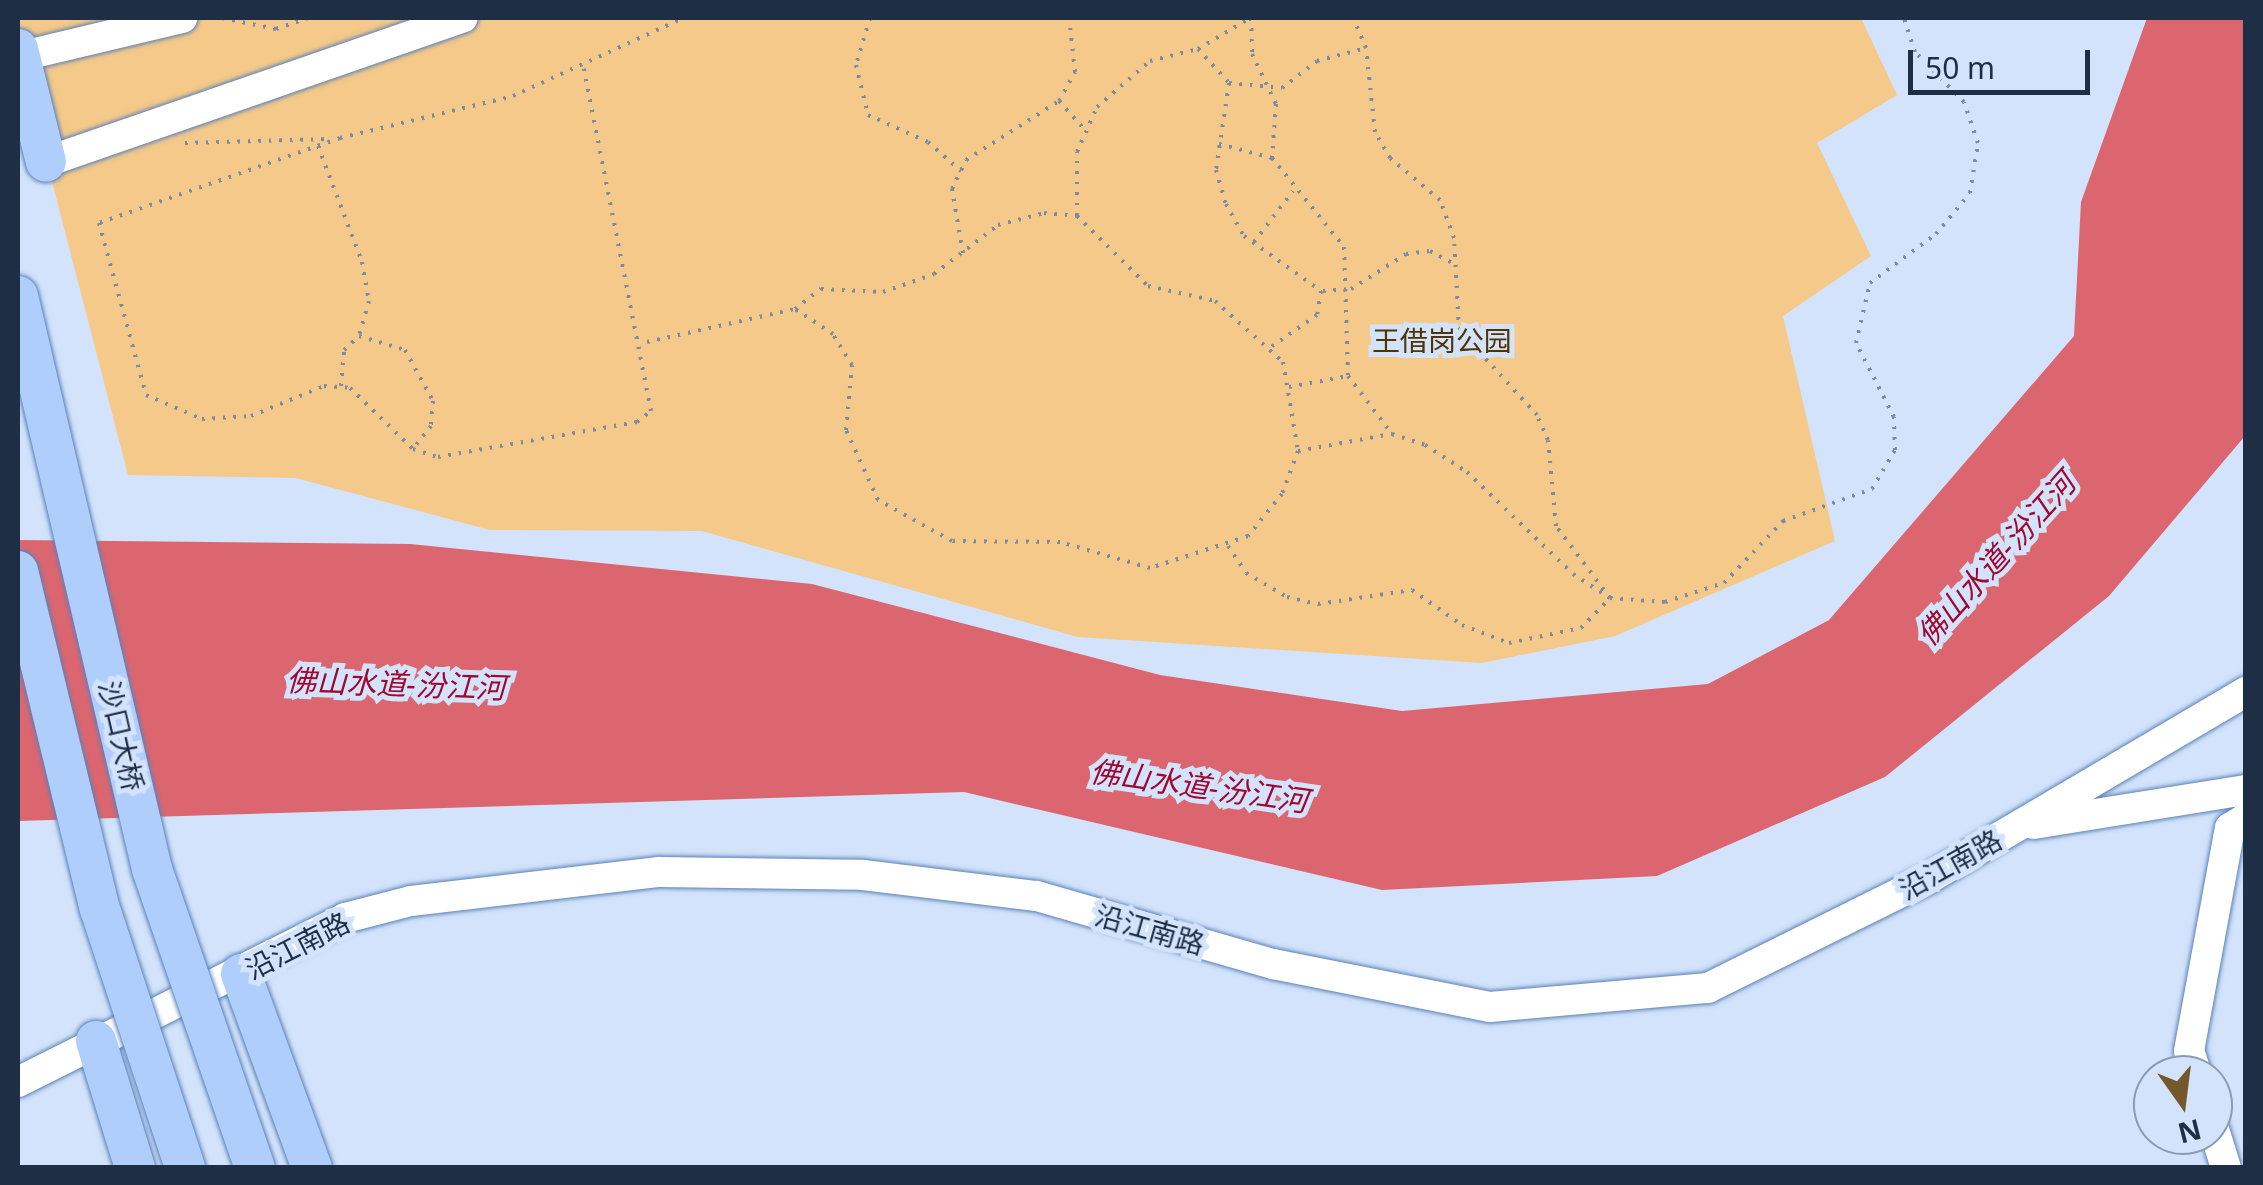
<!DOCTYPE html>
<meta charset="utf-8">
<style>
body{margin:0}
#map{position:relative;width:2263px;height:1185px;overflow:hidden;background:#d2e3fb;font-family:"Noto Sans","Noto Sans SC",sans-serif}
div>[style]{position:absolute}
.green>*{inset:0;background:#f4c98a}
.water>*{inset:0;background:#dc666f}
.path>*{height:4px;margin-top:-2px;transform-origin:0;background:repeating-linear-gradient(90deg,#7b8ba3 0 2.5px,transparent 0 10.5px)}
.roads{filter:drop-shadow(0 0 2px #5b81b7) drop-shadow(0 0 2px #5b81b7)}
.minor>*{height:30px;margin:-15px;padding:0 15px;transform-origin:15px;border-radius:15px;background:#fff}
.major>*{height:40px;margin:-20px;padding:0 20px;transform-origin:20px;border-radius:20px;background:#afcefc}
.bridges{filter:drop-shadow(0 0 2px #5a81bb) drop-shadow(0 0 2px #5a81bb)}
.major-bridge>*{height:40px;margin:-20px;padding:0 20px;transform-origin:20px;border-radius:20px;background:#afcefc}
span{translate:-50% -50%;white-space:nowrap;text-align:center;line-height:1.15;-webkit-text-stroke:10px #d2e3fb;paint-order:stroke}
.park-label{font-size:28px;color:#4f3503}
.street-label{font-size:28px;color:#1e2e45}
.water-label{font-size:30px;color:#a1072f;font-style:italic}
.frame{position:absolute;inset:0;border:20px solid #1e2e45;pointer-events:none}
.north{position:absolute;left:2133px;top:1055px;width:100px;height:100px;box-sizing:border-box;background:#d2e3fb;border:2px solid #8a9bb2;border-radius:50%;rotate:166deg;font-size:28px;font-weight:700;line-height:40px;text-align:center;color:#1e2e45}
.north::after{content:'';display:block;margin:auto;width:35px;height:45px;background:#74582b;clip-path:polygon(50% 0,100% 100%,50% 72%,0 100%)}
.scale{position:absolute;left:1908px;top:50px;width:182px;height:45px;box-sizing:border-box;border:5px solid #1e2e45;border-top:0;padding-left:12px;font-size:30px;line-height:35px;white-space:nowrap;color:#1e2e45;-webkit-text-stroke:8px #d2e3fb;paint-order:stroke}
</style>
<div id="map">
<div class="green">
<i style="clip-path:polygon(18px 18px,1861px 18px,1897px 95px,1817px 143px,1871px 256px,1783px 316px,1835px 541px,1615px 636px,1482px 663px,1078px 637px,702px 531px,490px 530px,296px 478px,128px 475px,18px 50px)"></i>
</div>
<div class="water">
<i style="clip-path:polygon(2147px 18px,2245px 18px,2245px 436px,2109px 596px,1885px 777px,1657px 876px,1382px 890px,964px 792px,18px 821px,18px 540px,410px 544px,812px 584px,1160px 675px,1402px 711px,1708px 684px,1829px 620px,2074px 336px,2081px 202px)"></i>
</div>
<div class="path">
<i style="left:222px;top:18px;width:55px;rotate:11.5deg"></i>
<i style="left:276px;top:29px;width:34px;rotate:-19deg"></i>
<i style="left:870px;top:18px;width:49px;rotate:106.6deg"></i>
<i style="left:856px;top:65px;width:51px;rotate:76.5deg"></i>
<i style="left:868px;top:115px;width:66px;rotate:24.2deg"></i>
<i style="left:928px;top:142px;width:44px;rotate:41.3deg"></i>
<i style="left:1251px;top:18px;width:36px;rotate:88deg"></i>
<i style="left:1252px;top:54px;width:55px;rotate:64.4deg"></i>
<i style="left:1276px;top:104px;width:54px;rotate:94.2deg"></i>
<i style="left:1272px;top:158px;width:114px;rotate:51deg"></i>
<i style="left:1344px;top:247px;width:129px;rotate:88.2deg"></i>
<i style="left:1348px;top:376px;width:73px;rotate:52.8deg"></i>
<i style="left:1198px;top:49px;width:61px;rotate:-30.8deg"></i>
<i style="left:1229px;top:83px;width:53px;rotate:5.4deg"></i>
<i style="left:1282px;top:88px;width:44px;rotate:-37.6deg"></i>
<i style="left:1317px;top:61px;width:51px;rotate:-14.9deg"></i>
<i style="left:1059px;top:101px;width:33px;rotate:-61deg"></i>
<i style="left:1075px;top:72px;width:54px;rotate:-96.3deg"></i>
<i style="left:340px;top:138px;width:256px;rotate:160.6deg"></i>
<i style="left:99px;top:223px;width:178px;rotate:74.7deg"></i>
<i style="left:146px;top:395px;width:61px;rotate:23.2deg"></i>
<i style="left:202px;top:419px;width:49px;rotate:-3.5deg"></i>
<i style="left:251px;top:416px;width:79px;rotate:-22.3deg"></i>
<i style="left:324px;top:386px;width:26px;rotate:4deg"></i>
<i style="left:350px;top:388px;width:88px;rotate:44.1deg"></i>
<i style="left:413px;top:449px;width:26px;rotate:18deg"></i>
<i style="left:438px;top:457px;width:202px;rotate:-10deg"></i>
<i style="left:637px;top:422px;width:18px;rotate:-38deg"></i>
<i style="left:651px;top:411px;width:349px;rotate:-101.1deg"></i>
<i style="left:340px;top:138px;width:178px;rotate:-13.6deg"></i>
<i style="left:513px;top:96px;width:187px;rotate:-24.6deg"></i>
<i style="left:185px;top:143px;width:146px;rotate:-1.6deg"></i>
<i style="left:1219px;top:144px;width:55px;rotate:14.8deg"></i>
<i style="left:318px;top:146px;width:124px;rotate:69.2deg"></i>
<i style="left:362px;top:262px;width:40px;rotate:80deg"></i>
<i style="left:369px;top:301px;width:36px;rotate:106deg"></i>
<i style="left:1044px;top:213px;width:33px;rotate:5deg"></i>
<i style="left:1077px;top:216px;width:100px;rotate:44.6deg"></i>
<i style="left:1148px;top:286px;width:69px;rotate:12.6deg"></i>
<i style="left:1215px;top:301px;width:91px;rotate:41.9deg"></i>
<i style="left:1283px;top:362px;width:90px;rotate:80.4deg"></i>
<i style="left:1298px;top:451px;width:46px;rotate:110.4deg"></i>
<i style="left:1282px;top:494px;width:54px;rotate:129deg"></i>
<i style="left:1248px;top:536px;width:103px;rotate:161.9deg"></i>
<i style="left:1150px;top:568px;width:94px;rotate:-163.9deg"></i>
<i style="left:1060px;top:542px;width:108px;rotate:-179.5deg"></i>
<i style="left:952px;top:541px;width:85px;rotate:-151deg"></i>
<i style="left:878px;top:500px;width:77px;rotate:-114.6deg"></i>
<i style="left:846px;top:430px;width:65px;rotate:-84.7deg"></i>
<i style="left:852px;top:365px;width:36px;rotate:-122deg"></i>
<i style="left:833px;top:334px;width:45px;rotate:-146.7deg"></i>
<i style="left:795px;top:309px;width:33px;rotate:-38deg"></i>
<i style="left:821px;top:289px;width:62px;rotate:2.8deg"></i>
<i style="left:883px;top:292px;width:54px;rotate:-19.4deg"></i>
<i style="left:934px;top:274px;width:81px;rotate:-37.4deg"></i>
<i style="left:998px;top:225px;width:48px;rotate:-14.6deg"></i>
<i style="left:1077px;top:216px;width:64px;rotate:-90deg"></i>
<i style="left:1077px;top:152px;width:49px;rotate:-66deg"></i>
<i style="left:1097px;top:107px;width:70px;rotate:-41deg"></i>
<i style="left:1150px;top:61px;width:49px;rotate:-14deg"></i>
<i style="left:1198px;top:49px;width:46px;rotate:47.6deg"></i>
<i style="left:1229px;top:83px;width:88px;rotate:98.5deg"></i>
<i style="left:1216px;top:170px;width:35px;rotate:74deg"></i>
<i style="left:1226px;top:204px;width:37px;rotate:61deg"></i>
<i style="left:1244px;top:236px;width:95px;rotate:35.5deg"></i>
<i style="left:1321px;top:291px;width:24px;rotate:99deg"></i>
<i style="left:1317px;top:315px;width:56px;rotate:145.2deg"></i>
<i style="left:1254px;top:242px;width:64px;rotate:-52.6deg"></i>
<i style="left:963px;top:253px;width:65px;rotate:-99.8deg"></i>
<i style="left:952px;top:189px;width:32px;rotate:-64deg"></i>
<i style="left:966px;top:160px;width:110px;rotate:-32.4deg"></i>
<i style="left:1059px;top:101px;width:39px;rotate:48deg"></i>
<i style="left:1323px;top:291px;width:28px;rotate:-4deg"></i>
<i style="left:1351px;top:289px;width:65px;rotate:-32.5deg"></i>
<i style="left:1406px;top:254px;width:24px;rotate:-7deg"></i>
<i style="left:1430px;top:251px;width:27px;rotate:28deg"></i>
<i style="left:647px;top:342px;width:152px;rotate:-12.6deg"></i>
<i style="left:341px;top:386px;width:36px;rotate:-85deg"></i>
<i style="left:344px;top:350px;width:21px;rotate:-43deg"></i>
<i style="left:359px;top:336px;width:48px;rotate:16.9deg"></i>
<i style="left:405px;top:350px;width:58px;rotate:61.2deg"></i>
<i style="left:433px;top:401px;width:25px;rotate:95deg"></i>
<i style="left:431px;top:426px;width:29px;rotate:128deg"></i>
<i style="left:1289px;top:387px;width:60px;rotate:-10.6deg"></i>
<i style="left:1298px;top:451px;width:96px;rotate:-10.3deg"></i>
<i style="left:1392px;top:434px;width:35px;rotate:18deg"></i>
<i style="left:1425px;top:445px;width:50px;rotate:32.7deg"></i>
<i style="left:1467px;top:472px;width:147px;rotate:43.9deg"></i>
<i style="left:1573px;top:574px;width:44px;rotate:33deg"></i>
<i style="left:1610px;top:598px;width:55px;rotate:4.2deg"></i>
<i style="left:1665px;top:602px;width:62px;rotate:-17.9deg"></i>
<i style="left:1724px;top:583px;width:86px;rotate:-46.4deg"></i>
<i style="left:1783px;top:521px;width:95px;rotate:-19.8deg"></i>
<i style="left:1872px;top:489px;width:45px;rotate:-59.5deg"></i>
<i style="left:1895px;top:450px;width:33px;rotate:-92deg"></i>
<i style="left:1894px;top:417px;width:83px;rotate:-117.2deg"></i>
<i style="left:1856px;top:343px;width:62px;rotate:-76.9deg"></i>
<i style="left:1870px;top:283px;width:82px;rotate:-36.6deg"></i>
<i style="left:1936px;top:234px;width:53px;rotate:-50.3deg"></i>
<i style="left:1970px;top:193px;width:51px;rotate:-80.9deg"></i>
<i style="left:1978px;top:143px;width:43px;rotate:-108.9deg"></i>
<i style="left:1964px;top:102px;width:70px;rotate:-134.4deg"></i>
<i style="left:1915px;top:52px;width:36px;rotate:-108deg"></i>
<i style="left:1228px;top:546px;width:32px;rotate:56deg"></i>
<i style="left:1246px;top:573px;width:48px;rotate:30.3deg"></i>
<i style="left:1287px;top:597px;width:32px;rotate:13deg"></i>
<i style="left:1318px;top:604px;width:95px;rotate:-8.5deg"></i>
<i style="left:1412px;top:590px;width:61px;rotate:35deg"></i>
<i style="left:1462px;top:625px;width:50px;rotate:21deg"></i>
<i style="left:1509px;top:643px;width:74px;rotate:-11.8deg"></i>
<i style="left:1581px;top:628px;width:42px;rotate:-46deg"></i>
<i style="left:1610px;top:598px;width:90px;rotate:-126.9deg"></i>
<i style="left:1556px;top:526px;width:86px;rotate:-95.3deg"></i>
<i style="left:1548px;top:440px;width:27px;rotate:-114deg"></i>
<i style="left:1537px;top:415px;width:115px;rotate:-132.5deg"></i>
<i style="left:1459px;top:330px;width:92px;rotate:-93.1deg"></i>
<i style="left:1454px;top:238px;width:40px;rotate:-110.2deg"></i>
<i style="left:1440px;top:200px;width:65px;rotate:-140deg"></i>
<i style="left:1390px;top:158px;width:30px;rotate:-120deg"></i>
<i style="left:1375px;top:132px;width:84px;rotate:-96.1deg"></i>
<i style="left:1366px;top:48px;width:33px;rotate:-113deg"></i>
</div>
<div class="roads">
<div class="minor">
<i style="left:18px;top:57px;width:169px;rotate:-13.4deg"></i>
<i style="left:46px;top:162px;width:441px;rotate:-19.1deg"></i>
<i style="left:2033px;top:824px;width:216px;rotate:-9.1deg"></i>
<i style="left:2197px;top:1075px;width:25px;rotate:-108deg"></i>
<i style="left:2189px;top:1051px;width:227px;rotate:-79.6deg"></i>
<i style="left:2230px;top:828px;width:19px;rotate:-32deg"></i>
<i style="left:18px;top:1082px;width:366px;rotate:-26.6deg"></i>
<i style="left:345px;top:918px;width:68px;rotate:-14.4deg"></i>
<i style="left:411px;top:901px;width:250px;rotate:-6.7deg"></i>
<i style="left:659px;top:872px;width:204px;rotate:0.8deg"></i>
<i style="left:863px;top:875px;width:175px;rotate:6.9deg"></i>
<i style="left:1037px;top:896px;width:246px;rotate:16.1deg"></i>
<i style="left:1273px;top:964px;width:221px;rotate:11.2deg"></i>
<i style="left:1490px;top:1007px;width:219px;rotate:-5deg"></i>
<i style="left:1708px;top:988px;width:246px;rotate:-26.4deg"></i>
<i style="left:1928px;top:879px;width:369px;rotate:-30.5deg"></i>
<i style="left:2213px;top:1126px;width:44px;rotate:72.8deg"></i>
</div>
<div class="major">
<i style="left:18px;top:49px;width:116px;rotate:76.1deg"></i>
<i style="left:241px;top:974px;width:207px;rotate:69.9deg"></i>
<i style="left:96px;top:1041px;width:133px;rotate:72.9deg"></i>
</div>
</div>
<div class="bridges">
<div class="major-bridge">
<i style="left:18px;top:296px;width:588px;rotate:76.84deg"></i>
<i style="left:152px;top:869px;width:316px;rotate:71deg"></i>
<i style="left:18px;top:571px;width:348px;rotate:76.4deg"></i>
<i style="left:100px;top:909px;width:273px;rotate:71.8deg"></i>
</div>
</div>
<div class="park-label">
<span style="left:1442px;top:340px">王借岗公园</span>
</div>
<div class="street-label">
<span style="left:122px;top:736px;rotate:77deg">沙口大桥</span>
<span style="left:1950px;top:864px;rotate:-29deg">沿江南路</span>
<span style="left:1150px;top:929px;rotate:16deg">沿江南路</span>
<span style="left:297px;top:945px;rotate:-27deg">沿江南路</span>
</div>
<div class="water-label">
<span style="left:1996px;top:559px;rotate:-48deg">佛山水道-汾江河</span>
<span style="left:396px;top:684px;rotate:2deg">佛山水道-汾江河</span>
<span style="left:1199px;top:786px;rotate:8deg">佛山水道-汾江河</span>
</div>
<div class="frame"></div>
<div class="north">N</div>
<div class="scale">50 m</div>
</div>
